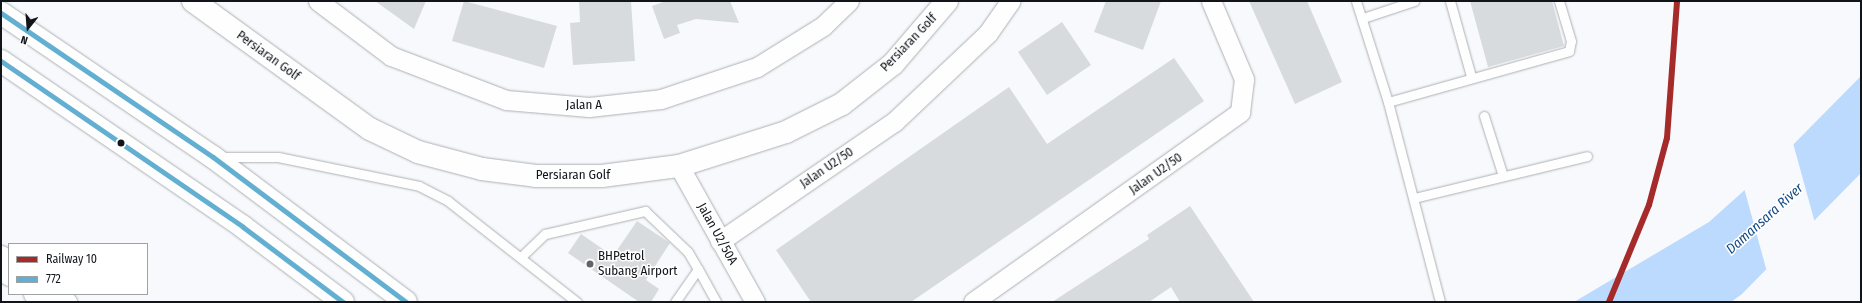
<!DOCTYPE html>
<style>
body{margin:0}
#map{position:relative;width:1862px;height:303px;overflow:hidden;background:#f7f9fc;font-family:"Fira Sans Condensed",sans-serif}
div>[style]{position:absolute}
.water>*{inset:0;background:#bbdafe}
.pier>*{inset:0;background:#f7f9fc}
.building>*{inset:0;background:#d8dbde}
.roads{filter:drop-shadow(0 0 1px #adb0b3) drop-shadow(0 0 1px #adb0b3)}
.service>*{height:9px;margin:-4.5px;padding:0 4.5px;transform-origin:4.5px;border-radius:4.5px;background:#fefeff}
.minor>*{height:19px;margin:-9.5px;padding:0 9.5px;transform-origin:9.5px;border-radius:9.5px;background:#fefeff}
.tertiary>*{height:22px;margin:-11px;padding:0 11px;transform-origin:11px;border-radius:11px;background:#fefeff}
.primary>*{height:22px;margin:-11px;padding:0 11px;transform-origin:11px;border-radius:11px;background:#fefeff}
.bus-1>*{height:5px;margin:-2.5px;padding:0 2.5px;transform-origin:2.5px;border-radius:2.5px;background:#63afd1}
.rail-1>*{height:6px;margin:-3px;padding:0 3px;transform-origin:3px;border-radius:3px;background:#a52a2a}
.dots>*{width:11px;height:11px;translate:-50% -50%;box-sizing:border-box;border:2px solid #fff;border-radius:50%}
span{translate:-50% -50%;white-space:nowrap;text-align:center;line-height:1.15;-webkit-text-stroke:3px #fff;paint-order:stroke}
.street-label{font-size:13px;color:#111519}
.poi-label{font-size:13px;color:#111519}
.left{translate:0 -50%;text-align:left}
.water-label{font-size:14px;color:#134a82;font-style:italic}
.frame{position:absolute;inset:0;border:2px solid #111519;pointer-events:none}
.legend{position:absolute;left:8px;top:243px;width:140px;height:52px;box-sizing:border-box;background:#fff;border:1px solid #a0a1a3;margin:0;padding:5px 7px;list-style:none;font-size:12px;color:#111519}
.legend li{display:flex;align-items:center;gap:8px;height:20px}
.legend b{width:20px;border:1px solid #a0a1a3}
.north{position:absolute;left:8px;top:8px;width:40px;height:40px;-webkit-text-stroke:3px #fff;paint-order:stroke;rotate:197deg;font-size:11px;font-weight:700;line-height:16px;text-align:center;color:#111519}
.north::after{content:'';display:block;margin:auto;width:14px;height:18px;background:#111519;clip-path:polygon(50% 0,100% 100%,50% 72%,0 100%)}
</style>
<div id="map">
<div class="water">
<i style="clip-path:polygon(1861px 76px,1861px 173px,1742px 294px,1731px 302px,1574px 302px,1709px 222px,1777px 161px)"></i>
</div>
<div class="pier">
<i style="clip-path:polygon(1793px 143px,1815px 223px,1767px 272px,1744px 188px)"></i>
</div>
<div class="building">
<i style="clip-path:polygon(375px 1px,426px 1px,414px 29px)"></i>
<i style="clip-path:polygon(464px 1px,557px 26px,544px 68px,452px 41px)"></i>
<i style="clip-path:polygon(579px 1px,631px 1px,635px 61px,573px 65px,570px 23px,580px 22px)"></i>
<i style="clip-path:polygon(666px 1px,730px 1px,739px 23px,696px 19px,677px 25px,680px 33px,664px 39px,652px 6px)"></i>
<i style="clip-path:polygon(1106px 1px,1161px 1px,1143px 50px,1094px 32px)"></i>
<i style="clip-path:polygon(1249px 1px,1307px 1px,1342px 82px,1295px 104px)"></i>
<i style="clip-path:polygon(1470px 1px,1552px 1px,1564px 46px,1488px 67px)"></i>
<i style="clip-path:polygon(1062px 22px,1091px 65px,1047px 95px,1018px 52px)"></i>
<i style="clip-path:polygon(1174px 58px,1204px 101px,911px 302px,811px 302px,776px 250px,1009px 87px,1047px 144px)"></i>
<i style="clip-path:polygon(1190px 206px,1254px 302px,1180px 302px,1171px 287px,1149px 302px,1052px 302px,1149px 239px,1147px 235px)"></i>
<i style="clip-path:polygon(637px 221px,670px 243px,646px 280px,659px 289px,651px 302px,639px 302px,568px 253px,581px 234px,613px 256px)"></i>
</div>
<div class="roads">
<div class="service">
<i style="left:1356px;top:1px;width:106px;rotate:72.4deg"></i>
<i style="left:1388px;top:102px;width:207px;rotate:75.4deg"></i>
<i style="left:1450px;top:1px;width:78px;rotate:74.4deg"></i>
<i style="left:1363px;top:18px;width:54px;rotate:-18.4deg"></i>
<i style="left:1388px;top:102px;width:188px;rotate:-15.7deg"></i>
<i style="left:1569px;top:51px;width:10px;rotate:-79deg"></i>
<i style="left:1571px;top:41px;width:42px;rotate:-106.7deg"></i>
<i style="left:1484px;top:116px;width:63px;rotate:72.4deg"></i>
<i style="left:219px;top:157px;width:59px"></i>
<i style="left:278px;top:157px;width:144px;rotate:11.6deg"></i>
<i style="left:419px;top:186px;width:33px;rotate:27deg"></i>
<i style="left:448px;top:201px;width:164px;rotate:38.1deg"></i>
<i style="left:1414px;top:198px;width:178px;rotate:-13.6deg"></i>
<i style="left:522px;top:256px;width:32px;rotate:-44deg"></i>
<i style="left:545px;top:234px;width:103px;rotate:-13deg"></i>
<i style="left:645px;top:211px;width:59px;rotate:43.6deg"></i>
<i style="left:688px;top:252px;width:20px;rotate:60deg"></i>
<i style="left:698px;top:269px;width:40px;rotate:124.9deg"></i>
<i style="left:698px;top:269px;width:38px;rotate:61deg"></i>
</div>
<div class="minor">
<i style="left:318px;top:1px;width:91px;rotate:37deg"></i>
<i style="left:391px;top:56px;width:123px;rotate:20.9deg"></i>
<i style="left:506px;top:100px;width:83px;rotate:4.8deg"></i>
<i style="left:589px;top:107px;width:72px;rotate:-6.3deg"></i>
<i style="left:661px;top:99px;width:101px;rotate:-18.4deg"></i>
<i style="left:757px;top:67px;width:78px;rotate:-31.8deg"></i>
<i style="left:823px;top:26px;width:36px;rotate:-44deg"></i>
<i style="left:679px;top:166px;width:156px;rotate:60.8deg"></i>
<i style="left:720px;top:241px;width:211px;rotate:-34.4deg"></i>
<i style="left:894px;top:122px;width:129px;rotate:-43.4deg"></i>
<i style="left:988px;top:33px;width:39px;rotate:-55deg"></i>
<i style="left:1px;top:255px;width:9px;rotate:32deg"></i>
<i style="left:1px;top:270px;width:10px;rotate:37deg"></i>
<i style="left:33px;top:294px;width:14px;rotate:34deg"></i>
<i style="left:56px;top:294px;width:14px;rotate:36deg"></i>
<i style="left:973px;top:302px;width:328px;rotate:-35.4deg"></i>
<i style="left:1240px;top:112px;width:33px;rotate:-83deg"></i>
<i style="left:1244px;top:79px;width:85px;rotate:-112.9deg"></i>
</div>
<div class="tertiary">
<i style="left:193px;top:1px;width:218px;rotate:35.9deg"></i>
<i style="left:370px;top:129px;width:53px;rotate:25.6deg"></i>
<i style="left:418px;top:152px;width:66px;rotate:14.9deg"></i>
<i style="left:482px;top:169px;width:54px;rotate:7.4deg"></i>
<i style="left:536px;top:176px;width:66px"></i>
<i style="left:602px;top:176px;width:78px;rotate:-7.4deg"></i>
<i style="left:679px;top:166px;width:112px;rotate:-17.6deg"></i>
<i style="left:786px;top:132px;width:63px;rotate:-26.6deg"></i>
<i style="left:842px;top:104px;width:65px;rotate:-38.1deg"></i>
<i style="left:893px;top:64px;width:83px;rotate:-49.4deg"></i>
</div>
<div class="primary">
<i style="left:1px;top:13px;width:256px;rotate:34.2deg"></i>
<i style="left:213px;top:157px;width:241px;rotate:36.9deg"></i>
<i style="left:1px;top:61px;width:293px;rotate:34.4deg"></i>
<i style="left:243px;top:227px;width:125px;rotate:36.9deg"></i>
</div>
</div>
<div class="bus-1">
<i style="left:1px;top:13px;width:256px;rotate:34.2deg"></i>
<i style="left:213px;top:157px;width:241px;rotate:36.9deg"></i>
<i style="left:1px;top:61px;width:293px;rotate:34.4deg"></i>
<i style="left:243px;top:227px;width:125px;rotate:36.9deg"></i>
</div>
<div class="rail-1">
<i style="left:1609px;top:302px;width:105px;rotate:-67.6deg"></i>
<i style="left:1649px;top:205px;width:69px;rotate:-75deg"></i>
<i style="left:1667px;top:138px;width:137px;rotate:-85.8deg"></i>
</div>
<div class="dots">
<i style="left:121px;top:143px;background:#111519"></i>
<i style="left:590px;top:264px;background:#626568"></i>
</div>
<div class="street-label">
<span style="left:909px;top:43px;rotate:-46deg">Persiaran Golf</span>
<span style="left:268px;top:56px;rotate:36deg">Persiaran Golf</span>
<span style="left:584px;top:105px">Jalan A</span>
<span style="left:827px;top:168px;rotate:-34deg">Jalan U2/50</span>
<span style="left:1156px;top:174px;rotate:-35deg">Jalan U2/50</span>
<span style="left:573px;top:175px">Persiaran Golf</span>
<span style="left:717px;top:234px;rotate:61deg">Jalan U2/50A</span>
</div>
<div class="poi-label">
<span class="left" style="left:598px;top:264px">BHPetrol<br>Subang Airport</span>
</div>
<div class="water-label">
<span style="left:1765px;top:219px;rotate:-42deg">Damansara River</span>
</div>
<div class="frame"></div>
<ul class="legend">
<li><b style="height:5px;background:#a52a2a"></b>Railway 10</li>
<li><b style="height:5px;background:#63afd1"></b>772</li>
</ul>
<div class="north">N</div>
</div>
